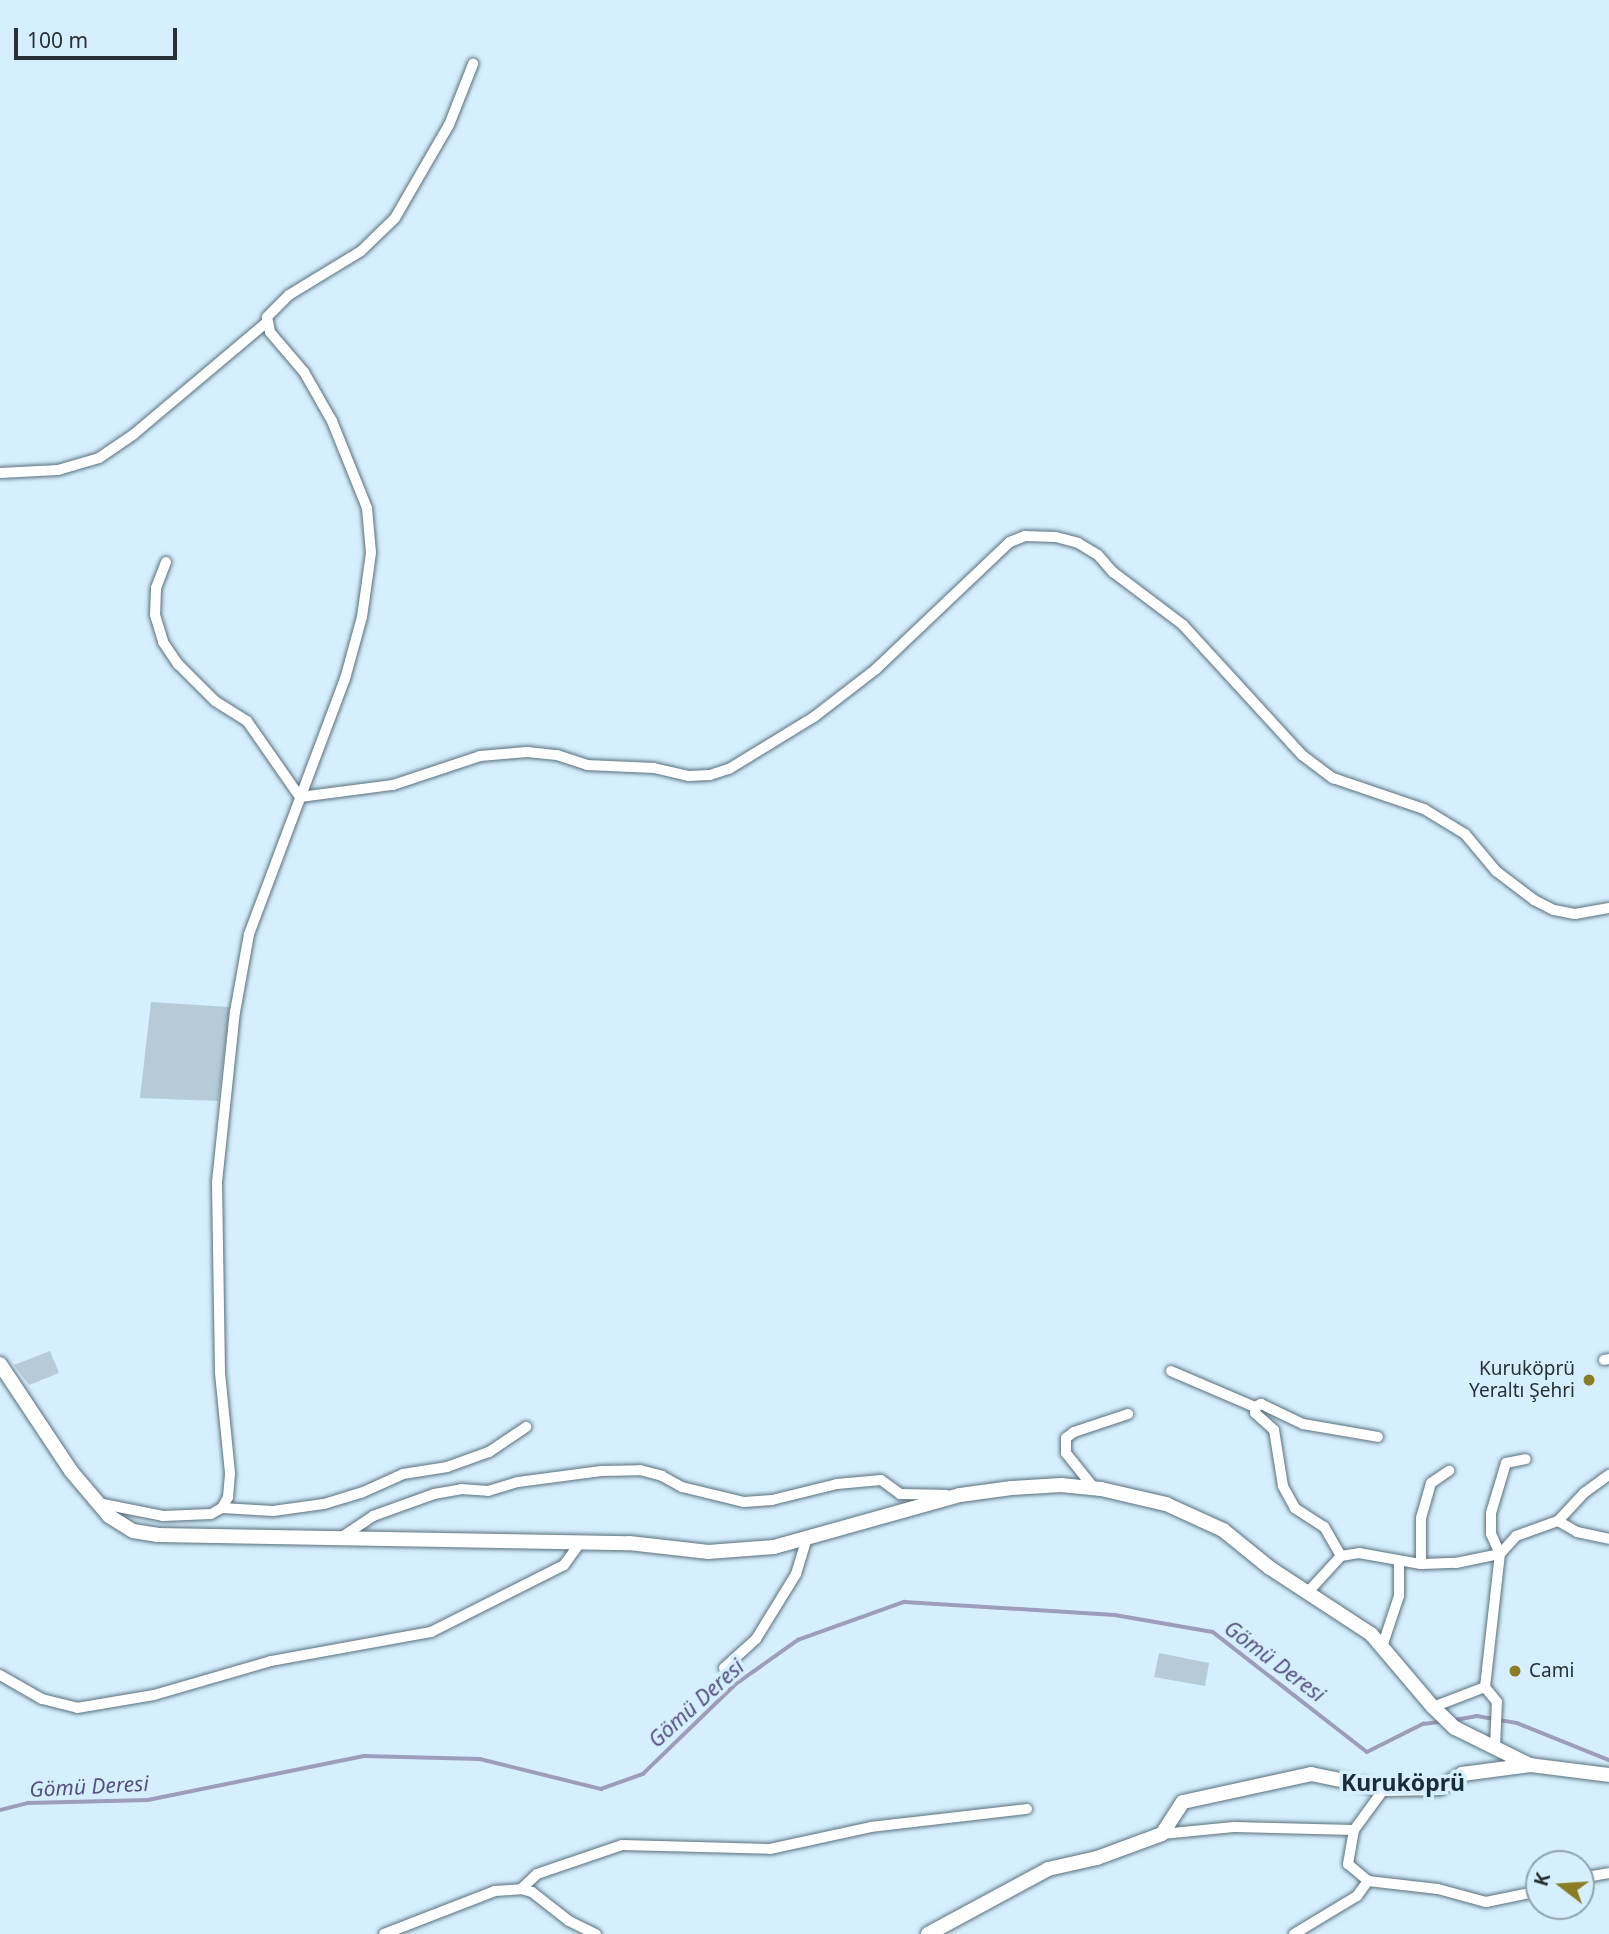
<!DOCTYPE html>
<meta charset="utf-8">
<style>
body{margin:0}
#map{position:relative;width:1609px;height:1934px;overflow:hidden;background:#d6effe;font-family:"Noto Sans",sans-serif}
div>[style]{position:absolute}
.green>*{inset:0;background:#b5cbd8}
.stream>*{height:3.5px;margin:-1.75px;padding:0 1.75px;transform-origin:1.75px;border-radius:1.75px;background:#9c9cbb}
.roads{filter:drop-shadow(0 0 2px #59707c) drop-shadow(0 0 2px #59707c)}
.minor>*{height:10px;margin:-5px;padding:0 5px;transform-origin:5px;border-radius:5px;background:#fff}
.tertiary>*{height:14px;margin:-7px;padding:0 7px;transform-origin:7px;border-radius:7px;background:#fff}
.dots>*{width:19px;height:19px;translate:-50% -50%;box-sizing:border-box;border:4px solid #d6effe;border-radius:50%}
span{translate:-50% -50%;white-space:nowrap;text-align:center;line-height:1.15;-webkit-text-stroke:7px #d6effe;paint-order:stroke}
.poi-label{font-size:19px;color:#263035}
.right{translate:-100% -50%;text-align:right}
.left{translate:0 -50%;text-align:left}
.water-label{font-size:21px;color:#545180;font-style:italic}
.quarter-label{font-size:23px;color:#192d38;font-weight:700}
.north{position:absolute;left:1525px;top:1850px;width:70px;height:70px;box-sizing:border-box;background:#d6effe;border:2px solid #90a3ae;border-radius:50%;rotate:287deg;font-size:19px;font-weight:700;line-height:28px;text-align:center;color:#263035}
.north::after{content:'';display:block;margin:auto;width:24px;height:32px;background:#8b7d23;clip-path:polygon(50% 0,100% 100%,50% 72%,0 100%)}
.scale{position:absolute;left:14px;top:28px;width:163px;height:32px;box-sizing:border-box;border:4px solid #263035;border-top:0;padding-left:9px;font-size:21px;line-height:24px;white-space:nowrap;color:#263035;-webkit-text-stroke:5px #d6effe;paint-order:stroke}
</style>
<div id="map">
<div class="green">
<i style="clip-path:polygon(151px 1002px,230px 1007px,218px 1101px,140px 1098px)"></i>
<i style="clip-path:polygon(50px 1351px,59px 1373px,29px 1385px,14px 1365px)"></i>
<i style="clip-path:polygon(1159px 1653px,1209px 1663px,1205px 1686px,1154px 1677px)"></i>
</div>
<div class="stream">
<i style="left:1455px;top:1720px;width:22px;rotate:-10deg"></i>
<i style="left:1477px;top:1716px;width:41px;rotate:9.9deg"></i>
<i style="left:1517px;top:1723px;width:99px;rotate:21.9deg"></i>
<i style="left:0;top:1810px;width:29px;rotate:-14deg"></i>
<i style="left:28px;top:1803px;width:120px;rotate:-1.4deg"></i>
<i style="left:148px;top:1800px;width:220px;rotate:-11.5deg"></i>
<i style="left:364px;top:1756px;width:116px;rotate:1.5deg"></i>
<i style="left:480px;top:1759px;width:125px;rotate:13.9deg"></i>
<i style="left:601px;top:1789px;width:45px;rotate:-19.7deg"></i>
<i style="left:643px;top:1774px;width:129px;rotate:-44.1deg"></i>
<i style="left:736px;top:1684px;width:76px;rotate:-35.4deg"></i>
<i style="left:798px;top:1640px;width:113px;rotate:-19.7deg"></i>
<i style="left:904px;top:1602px;width:211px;rotate:3.5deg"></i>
<i style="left:1115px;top:1615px;width:99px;rotate:9.8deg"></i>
<i style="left:1213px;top:1632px;width:195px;rotate:37.9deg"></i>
<i style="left:1367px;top:1752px;width:63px;rotate:-26.6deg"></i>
<i style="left:1423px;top:1724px;width:17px;rotate:-7deg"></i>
</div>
<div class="roads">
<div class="minor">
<i style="left:0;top:473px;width:58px;rotate:-3deg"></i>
<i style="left:58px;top:470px;width:43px;rotate:-16.3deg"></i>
<i style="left:99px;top:458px;width:42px;rotate:-34.4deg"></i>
<i style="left:134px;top:434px;width:174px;rotate:-40.1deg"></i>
<i style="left:166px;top:562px;width:28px;rotate:111deg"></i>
<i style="left:156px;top:588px;width:27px;rotate:92deg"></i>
<i style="left:155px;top:615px;width:28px;rotate:73deg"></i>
<i style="left:163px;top:642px;width:27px;rotate:56deg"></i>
<i style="left:178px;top:664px;width:52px;rotate:45deg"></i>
<i style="left:215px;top:701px;width:38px;rotate:32deg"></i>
<i style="left:247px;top:721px;width:93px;rotate:55.1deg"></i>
<i style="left:300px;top:797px;width:94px;rotate:-7.4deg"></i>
<i style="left:393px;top:785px;width:92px;rotate:-18.4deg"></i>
<i style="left:480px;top:756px;width:47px;rotate:-4.9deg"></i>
<i style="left:527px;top:752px;width:30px;rotate:6deg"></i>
<i style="left:557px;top:755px;width:32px;rotate:18deg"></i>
<i style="left:587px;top:765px;width:67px;rotate:2.6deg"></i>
<i style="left:654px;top:768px;width:36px;rotate:13deg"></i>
<i style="left:689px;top:776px;width:21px;rotate:-3deg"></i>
<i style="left:710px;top:775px;width:20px;rotate:-18deg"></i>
<i style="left:729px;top:769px;width:100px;rotate:-31.5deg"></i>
<i style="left:814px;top:717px;width:78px;rotate:-37.7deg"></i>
<i style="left:876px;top:669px;width:185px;rotate:-43.5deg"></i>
<i style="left:1010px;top:542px;width:16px;rotate:-22deg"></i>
<i style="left:1025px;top:536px;width:31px;rotate:2deg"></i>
<i style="left:1056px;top:537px;width:23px;rotate:15deg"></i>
<i style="left:1078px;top:543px;width:23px;rotate:31deg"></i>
<i style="left:1098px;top:555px;width:23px;rotate:49deg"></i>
<i style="left:1113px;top:572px;width:88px;rotate:37.1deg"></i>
<i style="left:1183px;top:625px;width:176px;rotate:47.5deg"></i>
<i style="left:1302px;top:755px;width:39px;rotate:37deg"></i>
<i style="left:1333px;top:778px;width:96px;rotate:18.8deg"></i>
<i style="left:1424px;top:809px;width:48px;rotate:31.4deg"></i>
<i style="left:1465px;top:834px;width:48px;rotate:50deg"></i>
<i style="left:1496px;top:871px;width:48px;rotate:37.3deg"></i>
<i style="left:1534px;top:900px;width:22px;rotate:27deg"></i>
<i style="left:1554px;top:910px;width:21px;rotate:11deg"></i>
<i style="left:1575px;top:914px;width:35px;rotate:-10deg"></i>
<i style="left:1604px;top:1360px;width:5px;rotate:-11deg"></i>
<i style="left:1171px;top:1371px;width:91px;rotate:23.2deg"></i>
<i style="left:1094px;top:1488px;width:45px;rotate:-128.7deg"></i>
<i style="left:1066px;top:1453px;width:15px;rotate:-90deg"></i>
<i style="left:1066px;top:1438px;width:10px;rotate:-37deg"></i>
<i style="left:1074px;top:1432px;width:57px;rotate:-18.4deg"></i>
<i style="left:98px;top:1503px;width:66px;rotate:11.3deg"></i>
<i style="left:163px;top:1516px;width:48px;rotate:-2.4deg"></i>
<i style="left:211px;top:1514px;width:13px;rotate:-29deg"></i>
<i style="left:222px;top:1508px;width:13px;rotate:-61deg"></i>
<i style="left:228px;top:1497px;width:24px;rotate:-85deg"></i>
<i style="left:230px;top:1473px;width:100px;rotate:-95.7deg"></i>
<i style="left:220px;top:1373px;width:191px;rotate:-90.9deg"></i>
<i style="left:217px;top:1182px;width:171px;rotate:-84deg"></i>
<i style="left:235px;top:1012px;width:79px;rotate:-79.8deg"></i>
<i style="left:249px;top:934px;width:272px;rotate:-69.4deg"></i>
<i style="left:345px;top:679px;width:64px;rotate:-74.7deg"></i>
<i style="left:362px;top:617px;width:65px;rotate:-82deg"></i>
<i style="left:371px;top:553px;width:45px;rotate:-95.1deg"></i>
<i style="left:367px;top:508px;width:94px;rotate:-111.9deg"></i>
<i style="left:332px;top:421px;width:56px;rotate:-119.7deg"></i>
<i style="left:304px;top:372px;width:52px;rotate:-130.4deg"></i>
<i style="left:270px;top:332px;width:15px;rotate:-101deg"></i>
<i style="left:267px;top:317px;width:31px;rotate:-45deg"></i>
<i style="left:289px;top:295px;width:84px;rotate:-31.4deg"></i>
<i style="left:361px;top:251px;width:47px;rotate:-44.1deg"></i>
<i style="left:395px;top:218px;width:108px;rotate:-59.9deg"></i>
<i style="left:449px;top:125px;width:66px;rotate:-68.5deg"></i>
<i style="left:222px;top:1508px;width:51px;rotate:3.4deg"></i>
<i style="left:273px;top:1511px;width:51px;rotate:-7.8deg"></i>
<i style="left:324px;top:1504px;width:39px;rotate:-17deg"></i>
<i style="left:361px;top:1493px;width:46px;rotate:-24.3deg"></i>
<i style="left:403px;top:1474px;width:45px;rotate:-9deg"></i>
<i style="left:447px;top:1467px;width:45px;rotate:-19.7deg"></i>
<i style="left:489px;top:1452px;width:45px;rotate:-34deg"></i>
<i style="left:1558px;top:1521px;width:22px;rotate:30deg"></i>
<i style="left:1577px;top:1532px;width:33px;rotate:12deg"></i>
<i style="left:342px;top:1537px;width:37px;rotate:-34deg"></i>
<i style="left:373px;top:1516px;width:65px;rotate:-19.8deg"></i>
<i style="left:434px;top:1494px;width:27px;rotate:-10deg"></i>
<i style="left:461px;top:1489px;width:27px;rotate:4deg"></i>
<i style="left:488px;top:1491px;width:31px;rotate:-17deg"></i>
<i style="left:518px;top:1482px;width:84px;rotate:-7.5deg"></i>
<i style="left:601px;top:1471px;width:39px;rotate:-1deg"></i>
<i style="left:640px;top:1470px;width:23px;rotate:15deg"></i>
<i style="left:662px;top:1476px;width:23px;rotate:29deg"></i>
<i style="left:682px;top:1487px;width:64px;rotate:13.6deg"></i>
<i style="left:744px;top:1502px;width:28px;rotate:-4deg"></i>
<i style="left:772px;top:1500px;width:67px;rotate:-13.8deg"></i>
<i style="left:837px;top:1484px;width:44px;rotate:-5.2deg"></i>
<i style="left:881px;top:1480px;width:24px;rotate:36deg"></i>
<i style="left:900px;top:1494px;width:47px;rotate:1.2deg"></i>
<i style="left:1341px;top:1556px;width:34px;rotate:-120deg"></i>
<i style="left:1324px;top:1527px;width:35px;rotate:-147deg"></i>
<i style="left:1295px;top:1508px;width:25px;rotate:-119deg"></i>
<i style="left:1283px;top:1486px;width:57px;rotate:-99.1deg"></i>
<i style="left:1274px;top:1430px;width:25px;rotate:-138deg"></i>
<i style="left:1255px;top:1413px;width:6px;rotate:-90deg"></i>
<i style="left:1255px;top:1407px;width:7px;rotate:-27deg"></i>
<i style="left:1261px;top:1404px;width:47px;rotate:25.5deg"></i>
<i style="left:1303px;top:1424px;width:76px;rotate:9.8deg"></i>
<i style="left:1421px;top:1564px;width:46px;rotate:-90deg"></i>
<i style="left:1421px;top:1518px;width:36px;rotate:-74deg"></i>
<i style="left:1431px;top:1483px;width:22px;rotate:-34deg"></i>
<i style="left:1308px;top:1592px;width:49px;rotate:-47.5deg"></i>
<i style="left:1341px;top:1556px;width:18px;rotate:-9deg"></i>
<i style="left:1359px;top:1553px;width:63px;rotate:10.1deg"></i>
<i style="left:1421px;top:1564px;width:35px;rotate:-2deg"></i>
<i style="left:1456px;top:1563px;width:45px;rotate:-11.6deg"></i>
<i style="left:1500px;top:1554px;width:22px;rotate:-114deg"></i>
<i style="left:1491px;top:1534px;width:21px;rotate:-90deg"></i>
<i style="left:1491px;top:1513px;width:52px;rotate:-73.3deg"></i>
<i style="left:1506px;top:1463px;width:20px;rotate:-11deg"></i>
<i style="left:1382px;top:1647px;width:54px;rotate:-71.6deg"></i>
<i style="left:1399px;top:1596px;width:34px;rotate:-90deg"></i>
<i style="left:724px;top:1668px;width:43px;rotate:-42.2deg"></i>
<i style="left:756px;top:1639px;width:76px;rotate:-58.4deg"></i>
<i style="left:796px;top:1574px;width:37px;rotate:-73deg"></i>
<i style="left:0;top:1675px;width:48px;rotate:29.7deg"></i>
<i style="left:42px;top:1699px;width:36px;rotate:14deg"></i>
<i style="left:77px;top:1708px;width:78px;rotate:-9.6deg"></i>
<i style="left:154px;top:1695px;width:122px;rotate:-16.2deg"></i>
<i style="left:271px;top:1661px;width:163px;rotate:-10.3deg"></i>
<i style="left:431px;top:1632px;width:149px;rotate:-26.7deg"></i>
<i style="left:564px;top:1565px;width:27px;rotate:-54deg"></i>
<i style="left:1433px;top:1707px;width:56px;rotate:-21deg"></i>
<i style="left:1495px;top:1747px;width:45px;rotate:-87.5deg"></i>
<i style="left:1497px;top:1702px;width:19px;rotate:-129deg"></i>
<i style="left:1485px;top:1687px;width:134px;rotate:-83.6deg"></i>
<i style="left:1500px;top:1554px;width:24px;rotate:-48deg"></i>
<i style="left:1516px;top:1536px;width:45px;rotate:-19.7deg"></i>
<i style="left:1558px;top:1521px;width:38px;rotate:-47deg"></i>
<i style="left:1584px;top:1493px;width:31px;rotate:-36deg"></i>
<i style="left:1384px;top:1789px;width:51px;rotate:126.2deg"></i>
<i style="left:1354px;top:1830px;width:35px;rotate:100deg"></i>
<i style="left:1348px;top:1864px;width:26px;rotate:40deg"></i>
<i style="left:1368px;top:1881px;width:70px;rotate:6.5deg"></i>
<i style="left:1438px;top:1889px;width:50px;rotate:15.2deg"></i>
<i style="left:1486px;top:1902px;width:54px;rotate:-11.7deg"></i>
<i style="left:1162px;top:1834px;width:72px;rotate:-5.6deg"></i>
<i style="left:1234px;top:1827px;width:120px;rotate:1.4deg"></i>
<i style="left:1581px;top:1878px;width:28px;rotate:-10deg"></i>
<i style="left:521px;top:1889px;width:22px;rotate:-43deg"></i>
<i style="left:537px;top:1874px;width:90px;rotate:-18.8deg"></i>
<i style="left:622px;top:1845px;width:148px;rotate:1.5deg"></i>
<i style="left:770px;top:1849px;width:103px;rotate:-12.3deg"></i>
<i style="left:871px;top:1827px;width:157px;rotate:-6.6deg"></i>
<i style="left:384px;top:1934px;width:119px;rotate:-21.2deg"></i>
<i style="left:495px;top:1891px;width:26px;rotate:-4deg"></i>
<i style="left:521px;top:1889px;width:11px;rotate:15deg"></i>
<i style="left:532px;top:1892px;width:47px;rotate:38.1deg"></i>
<i style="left:569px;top:1921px;width:30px;rotate:26deg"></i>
<i style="left:1294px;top:1934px;width:74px;rotate:-31.1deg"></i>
<i style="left:1357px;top:1896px;width:19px;rotate:-54deg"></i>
</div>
<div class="tertiary">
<i style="left:0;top:1364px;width:128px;rotate:56.4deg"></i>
<i style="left:71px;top:1471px;width:59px;rotate:49.8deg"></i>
<i style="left:109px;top:1516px;width:28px;rotate:32deg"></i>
<i style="left:133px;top:1531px;width:24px;rotate:9deg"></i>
<i style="left:157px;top:1535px;width:472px;rotate:1deg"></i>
<i style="left:629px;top:1543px;width:80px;rotate:6.5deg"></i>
<i style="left:708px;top:1552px;width:66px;rotate:-4.3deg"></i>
<i style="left:774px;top:1547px;width:193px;rotate:-15.6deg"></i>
<i style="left:960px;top:1495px;width:52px;rotate:-7.7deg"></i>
<i style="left:1012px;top:1488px;width:49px;rotate:-3.5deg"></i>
<i style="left:1061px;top:1485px;width:40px;rotate:5.7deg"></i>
<i style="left:1101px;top:1489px;width:67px;rotate:13deg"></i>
<i style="left:1166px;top:1504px;width:63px;rotate:24.5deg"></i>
<i style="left:1223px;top:1530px;width:60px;rotate:39deg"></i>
<i style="left:1270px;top:1568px;width:121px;rotate:33.2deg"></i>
<i style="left:1371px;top:1634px;width:96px;rotate:49.7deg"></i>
<i style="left:1433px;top:1707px;width:30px;rotate:44deg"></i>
<i style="left:1455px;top:1728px;width:84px;rotate:26.3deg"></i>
<i style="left:1530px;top:1765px;width:80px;rotate:7.2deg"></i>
<i style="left:928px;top:1934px;width:136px;rotate:-28.4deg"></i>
<i style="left:1048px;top:1869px;width:50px;rotate:-12.7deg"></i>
<i style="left:1097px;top:1858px;width:69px;rotate:-20.3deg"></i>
<i style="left:1162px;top:1834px;width:38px;rotate:-57deg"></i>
<i style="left:1183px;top:1802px;width:131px;rotate:-12.3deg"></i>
<i style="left:1311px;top:1774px;width:75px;rotate:11.6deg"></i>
<i style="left:1384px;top:1789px;width:56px;rotate:-1deg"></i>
<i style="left:1440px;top:1788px;width:26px;rotate:-32deg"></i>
<i style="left:1462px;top:1774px;width:69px;rotate:-7.5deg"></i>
</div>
</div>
<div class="dots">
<i style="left:1589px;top:1380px;background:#8b7d23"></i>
<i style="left:1515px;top:1671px;background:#8b7d23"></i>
</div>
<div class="poi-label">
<span class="right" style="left:1575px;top:1380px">Kuruköprü<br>Yeraltı Şehri</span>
<span class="left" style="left:1529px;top:1671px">Cami</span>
</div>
<div class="water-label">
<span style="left:1275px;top:1661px;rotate:37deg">Gömü Deresi</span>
<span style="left:696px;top:1703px;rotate:-42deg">Gömü Deresi</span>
<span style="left:89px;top:1786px;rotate:-3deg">Gömü Deresi</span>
</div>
<div class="quarter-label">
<span style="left:1403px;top:1782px">Kuruköprü</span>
</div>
<div class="north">K</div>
<div class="scale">100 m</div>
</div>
